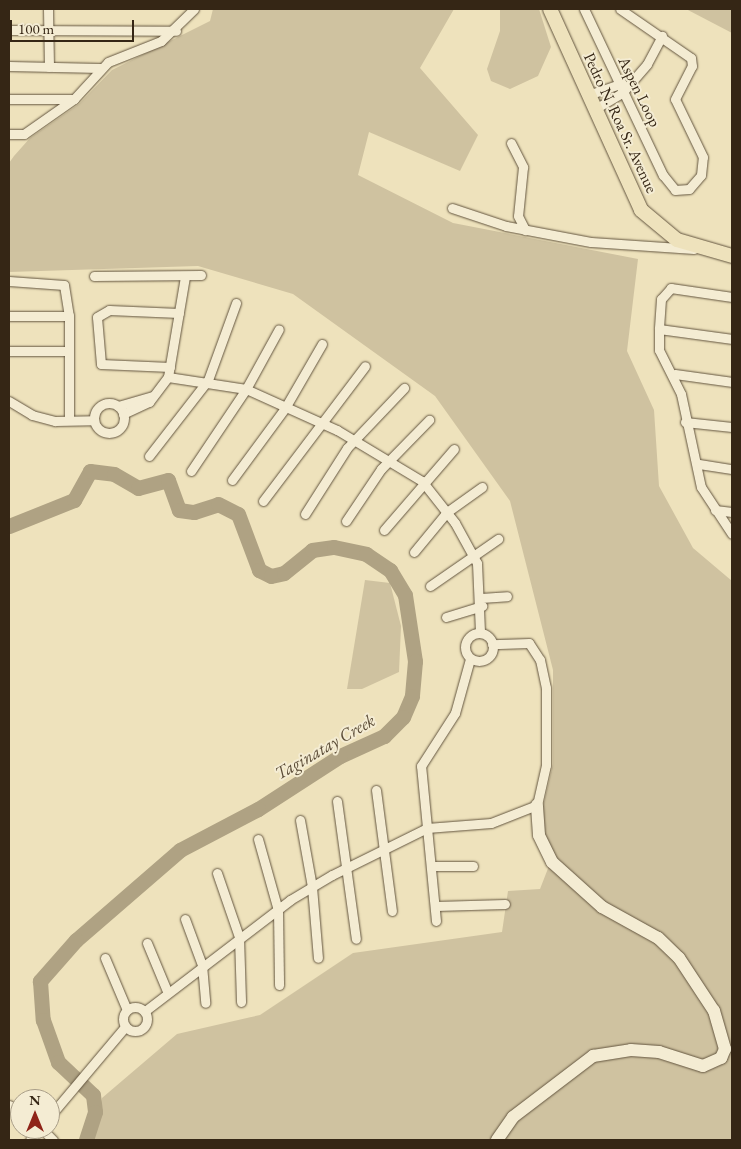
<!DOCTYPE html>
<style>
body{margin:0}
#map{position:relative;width:741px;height:1149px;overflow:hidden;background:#eee2bc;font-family:"EB Garamond",serif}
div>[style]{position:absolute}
.green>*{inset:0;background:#cfc2a0}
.river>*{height:15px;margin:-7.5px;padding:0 7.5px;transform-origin:7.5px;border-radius:7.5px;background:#afa283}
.roads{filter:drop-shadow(0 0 1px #63553f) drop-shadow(0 0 1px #63553f)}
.street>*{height:9px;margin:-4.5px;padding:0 4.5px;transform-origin:4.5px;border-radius:4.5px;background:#f4ecd3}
.street>.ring{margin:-4.5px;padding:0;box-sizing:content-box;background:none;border:9px solid #f4ecd3;border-radius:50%}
.secondary>*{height:12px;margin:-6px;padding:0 6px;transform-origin:6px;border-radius:6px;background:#f4ecd3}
.primary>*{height:14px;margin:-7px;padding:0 7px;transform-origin:7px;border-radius:7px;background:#eee2bc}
span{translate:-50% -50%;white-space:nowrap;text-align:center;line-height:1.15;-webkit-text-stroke:4px #f4ecd3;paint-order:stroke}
.street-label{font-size:16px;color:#352615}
.water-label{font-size:18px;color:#5a4b36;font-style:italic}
.frame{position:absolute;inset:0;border:10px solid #352615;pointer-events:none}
.north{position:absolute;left:10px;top:1089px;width:50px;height:50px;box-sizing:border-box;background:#f4ecd3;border:1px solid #a89d87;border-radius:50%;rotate:0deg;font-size:14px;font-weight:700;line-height:20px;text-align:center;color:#352615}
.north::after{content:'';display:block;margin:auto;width:18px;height:22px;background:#8f2418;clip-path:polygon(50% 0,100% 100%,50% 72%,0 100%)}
.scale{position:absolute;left:10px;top:20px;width:124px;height:22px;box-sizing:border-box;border:2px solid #352615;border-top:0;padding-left:6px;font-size:15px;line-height:18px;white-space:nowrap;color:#352615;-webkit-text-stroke:4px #f4ecd3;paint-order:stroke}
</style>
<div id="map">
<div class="green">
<i style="clip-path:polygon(213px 9px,454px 9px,420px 68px,478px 135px,460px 171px,369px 132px,358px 175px,453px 223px,638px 259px,627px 351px,654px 410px,659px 486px,693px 548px,732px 581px,732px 1140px,94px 1140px,102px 1098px,177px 1034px,260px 1015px,353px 953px,502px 932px,508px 891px,540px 889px,554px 853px,542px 836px,540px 819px,553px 764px,553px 670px,510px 501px,435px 396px,293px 294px,198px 266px,9px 272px,9px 163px,14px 156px,30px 138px,79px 104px,112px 70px,210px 21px)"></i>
<i style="clip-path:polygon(500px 9px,539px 9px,551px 47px,538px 76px,510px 89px,491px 81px,487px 69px,500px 31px)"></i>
<i style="clip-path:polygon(686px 9px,731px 9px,732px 33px)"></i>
<i style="clip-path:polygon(365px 580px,390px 583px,401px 626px,399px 672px,362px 689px,347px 689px)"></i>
</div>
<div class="river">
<i style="left:9px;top:526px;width:70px;rotate:-21.8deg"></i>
<i style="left:74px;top:500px;width:33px;rotate:-61deg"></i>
<i style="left:90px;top:471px;width:24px;rotate:7deg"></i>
<i style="left:114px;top:474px;width:28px;rotate:30deg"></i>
<i style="left:138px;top:488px;width:31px;rotate:-15deg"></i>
<i style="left:168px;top:480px;width:32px;rotate:70deg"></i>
<i style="left:179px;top:510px;width:15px;rotate:8deg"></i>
<i style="left:194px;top:512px;width:25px;rotate:-18deg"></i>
<i style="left:218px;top:504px;width:22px;rotate:27deg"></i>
<i style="left:238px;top:514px;width:60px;rotate:69.4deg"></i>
<i style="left:259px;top:570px;width:13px;rotate:27deg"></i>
<i style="left:271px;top:576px;width:13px;rotate:-13deg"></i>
<i style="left:284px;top:573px;width:36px;rotate:-39deg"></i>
<i style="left:312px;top:550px;width:22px;rotate:-8deg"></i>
<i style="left:334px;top:547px;width:33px;rotate:12deg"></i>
<i style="left:366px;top:554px;width:29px;rotate:34deg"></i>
<i style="left:390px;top:570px;width:29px;rotate:59deg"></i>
<i style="left:405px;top:595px;width:67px;rotate:81.4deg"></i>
<i style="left:415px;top:661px;width:35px;rotate:95deg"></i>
<i style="left:412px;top:696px;width:23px;rotate:113deg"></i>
<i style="left:403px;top:717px;width:27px;rotate:135deg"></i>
<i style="left:384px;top:736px;width:48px;rotate:155.6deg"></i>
<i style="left:340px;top:756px;width:98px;rotate:147.1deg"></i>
<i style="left:258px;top:809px;width:88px;rotate:152.3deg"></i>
<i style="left:180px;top:850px;width:138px;rotate:139.1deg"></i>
<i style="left:76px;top:940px;width:55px;rotate:131.3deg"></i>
<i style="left:40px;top:981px;width:39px;rotate:86deg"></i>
<i style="left:43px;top:1020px;width:45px;rotate:70.3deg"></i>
<i style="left:58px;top:1062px;width:48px;rotate:43.3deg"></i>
<i style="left:93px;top:1095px;width:17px;rotate:83deg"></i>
<i style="left:95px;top:1112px;width:29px;rotate:108deg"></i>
</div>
<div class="roads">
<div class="street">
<i style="left:48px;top:9px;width:58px;rotate:89deg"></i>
<i style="left:584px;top:9px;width:184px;rotate:64.6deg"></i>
<i style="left:663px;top:175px;width:19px;rotate:51deg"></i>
<i style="left:675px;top:190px;width:14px;rotate:-4deg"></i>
<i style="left:689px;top:189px;width:18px;rotate:-49deg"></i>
<i style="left:701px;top:175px;width:18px;rotate:-84deg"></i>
<i style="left:703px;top:157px;width:64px;rotate:-115.8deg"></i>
<i style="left:675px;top:99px;width:37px;rotate:-63deg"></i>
<i style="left:692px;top:66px;width:8px;rotate:-97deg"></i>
<i style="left:691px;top:58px;width:86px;rotate:-145.4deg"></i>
<i style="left:9px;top:30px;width:167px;rotate:0.3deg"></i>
<i style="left:9px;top:66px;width:91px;rotate:1.3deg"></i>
<i style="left:588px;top:95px;width:36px;rotate:-19deg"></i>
<i style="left:9px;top:99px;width:65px"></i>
<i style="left:595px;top:109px;width:31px;rotate:-31deg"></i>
<i style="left:622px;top:93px;width:38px;rotate:-49deg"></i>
<i style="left:647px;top:64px;width:32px;rotate:-62deg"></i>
<i style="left:9px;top:134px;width:15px"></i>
<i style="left:24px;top:134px;width:61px;rotate:-35deg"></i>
<i style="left:74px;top:99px;width:50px;rotate:-47.4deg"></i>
<i style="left:108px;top:62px;width:57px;rotate:-21.6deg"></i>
<i style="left:161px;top:41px;width:46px;rotate:-44.1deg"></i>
<i style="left:511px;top:143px;width:27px;rotate:63deg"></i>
<i style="left:523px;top:167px;width:49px;rotate:95.8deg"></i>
<i style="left:518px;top:216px;width:16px;rotate:63deg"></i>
<i style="left:452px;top:208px;width:57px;rotate:18.4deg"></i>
<i style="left:506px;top:226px;width:86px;rotate:10.7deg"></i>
<i style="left:591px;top:242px;width:103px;rotate:3.9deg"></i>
<i style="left:94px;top:276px;width:107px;rotate:-0.5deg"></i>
<i style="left:9px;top:281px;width:55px;rotate:4.2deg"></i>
<i style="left:64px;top:285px;width:31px;rotate:81deg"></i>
<i style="left:69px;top:316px;width:104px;rotate:90deg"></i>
<i style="left:732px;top:297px;width:62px;rotate:-171.6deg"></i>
<i style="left:671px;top:288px;width:15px;rotate:132deg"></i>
<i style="left:661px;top:299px;width:30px;rotate:94deg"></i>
<i style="left:659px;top:329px;width:21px;rotate:90deg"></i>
<i style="left:659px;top:350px;width:49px;rotate:63.4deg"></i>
<i style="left:681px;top:394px;width:95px;rotate:77.9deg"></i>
<i style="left:701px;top:487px;width:56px;rotate:56.6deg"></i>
<i style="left:9px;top:316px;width:60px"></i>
<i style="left:659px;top:329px;width:74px;rotate:7.8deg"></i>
<i style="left:9px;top:351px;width:60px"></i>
<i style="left:170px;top:367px;width:69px;rotate:-177.5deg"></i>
<i style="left:101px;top:364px;width:47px;rotate:-94.9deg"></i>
<i style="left:97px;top:317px;width:14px;rotate:-30deg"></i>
<i style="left:109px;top:310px;width:70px;rotate:2.5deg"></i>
<i style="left:675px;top:374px;width:58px;rotate:8deg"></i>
<i style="left:168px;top:377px;width:79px;rotate:8.7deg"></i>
<i style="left:246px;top:389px;width:100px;rotate:24.3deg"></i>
<i style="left:337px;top:430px;width:99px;rotate:31deg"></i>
<i style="left:422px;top:481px;width:53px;rotate:51.8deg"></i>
<i style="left:455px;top:523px;width:46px;rotate:61.2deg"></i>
<i style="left:477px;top:563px;width:70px;rotate:87.5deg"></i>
<i style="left:9px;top:401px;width:27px;rotate:31deg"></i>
<i style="left:32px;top:415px;width:24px;rotate:15deg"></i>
<i style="left:55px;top:421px;width:39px;rotate:-1deg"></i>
<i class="ring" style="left:94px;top:403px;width:21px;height:21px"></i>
<i style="left:118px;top:406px;width:35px;rotate:-16deg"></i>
<i style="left:123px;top:414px;width:29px;rotate:-25deg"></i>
<i style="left:149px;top:402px;width:31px;rotate:-53deg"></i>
<i style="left:168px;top:377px;width:102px;rotate:-80.4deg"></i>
<i style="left:685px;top:422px;width:47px;rotate:6.1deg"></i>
<i style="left:149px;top:456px;width:96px;rotate:-52.2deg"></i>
<i style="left:208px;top:380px;width:82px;rotate:-70deg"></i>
<i style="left:699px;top:464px;width:33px;rotate:9deg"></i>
<i style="left:191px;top:471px;width:99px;rotate:-56.1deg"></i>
<i style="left:246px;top:389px;width:68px;rotate:-61.2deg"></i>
<i style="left:232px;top:480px;width:89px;rotate:-53.6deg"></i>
<i style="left:285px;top:408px;width:74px;rotate:-60deg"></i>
<i style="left:263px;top:501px;width:169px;rotate:-52.9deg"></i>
<i style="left:715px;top:510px;width:17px;rotate:7deg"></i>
<i style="left:305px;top:514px;width:78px;rotate:-57.5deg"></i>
<i style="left:347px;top:448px;width:83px;rotate:-46.5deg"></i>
<i style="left:346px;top:521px;width:63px;rotate:-56.1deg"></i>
<i style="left:381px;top:469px;width:69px;rotate:-45.6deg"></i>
<i style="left:384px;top:530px;width:107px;rotate:-49.2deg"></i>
<i style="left:414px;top:552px;width:52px;rotate:-50.5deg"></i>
<i style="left:447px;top:512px;width:43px;rotate:-35.5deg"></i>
<i style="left:430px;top:586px;width:83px;rotate:-34.7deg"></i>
<i style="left:481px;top:598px;width:26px;rotate:-4deg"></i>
<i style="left:446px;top:617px;width:38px;rotate:-17deg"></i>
<i class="ring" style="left:465px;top:633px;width:19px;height:19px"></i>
<i style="left:376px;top:790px;width:122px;rotate:82.5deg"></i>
<i style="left:337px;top:801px;width:139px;rotate:82.2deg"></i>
<i style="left:300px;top:820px;width:68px;rotate:79.8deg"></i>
<i style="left:312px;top:887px;width:71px;rotate:85.2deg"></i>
<i style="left:258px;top:839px;width:74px;rotate:74.3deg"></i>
<i style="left:278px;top:910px;width:75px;rotate:89.2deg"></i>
<i style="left:433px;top:866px;width:40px"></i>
<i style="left:217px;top:873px;width:68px;rotate:71deg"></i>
<i style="left:239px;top:937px;width:65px;rotate:88.2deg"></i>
<i style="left:436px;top:906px;width:69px;rotate:-1.7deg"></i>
<i style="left:185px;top:919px;width:49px;rotate:69.7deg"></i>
<i style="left:202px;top:965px;width:38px;rotate:85deg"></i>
<i style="left:436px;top:921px;width:156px;rotate:-95.5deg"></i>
<i style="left:421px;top:766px;width:63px;rotate:-57.3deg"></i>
<i style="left:455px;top:713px;width:56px;rotate:-74.5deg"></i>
<i style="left:147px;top:943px;width:52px;rotate:67.4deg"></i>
<i style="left:105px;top:958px;width:56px;rotate:67.1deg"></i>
<i class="ring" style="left:123px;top:1007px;width:15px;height:15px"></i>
<i style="left:145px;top:1011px;width:183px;rotate:-37.4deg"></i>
<i style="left:290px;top:900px;width:49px;rotate:-30.8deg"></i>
<i style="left:332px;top:875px;width:106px;rotate:-26.3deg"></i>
<i style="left:427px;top:828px;width:64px;rotate:-4.5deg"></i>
<i style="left:491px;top:823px;width:49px;rotate:-21.4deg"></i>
<i style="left:537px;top:805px;width:41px;rotate:-77.3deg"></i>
<i style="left:546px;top:765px;width:77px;rotate:-90deg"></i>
<i style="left:546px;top:688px;width:29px;rotate:-102deg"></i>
<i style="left:540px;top:660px;width:20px;rotate:-123deg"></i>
<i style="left:529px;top:643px;width:37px;rotate:178deg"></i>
<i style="left:9px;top:1105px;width:14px;rotate:36deg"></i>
<i style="left:50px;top:1116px;width:116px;rotate:-49.9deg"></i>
<i style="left:42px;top:1129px;width:16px;rotate:45deg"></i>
<i style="left:30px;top:1140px;width:15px;rotate:-48deg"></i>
</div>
<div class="secondary">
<i style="left:497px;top:1140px;width:28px;rotate:-55deg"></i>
<i style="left:513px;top:1117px;width:101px;rotate:-37.3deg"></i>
<i style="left:593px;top:1056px;width:38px;rotate:-9deg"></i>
<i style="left:631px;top:1050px;width:28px;rotate:4deg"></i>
<i style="left:659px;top:1052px;width:46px;rotate:17.7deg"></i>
<i style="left:703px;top:1066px;width:20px;rotate:-24deg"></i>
<i style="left:721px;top:1058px;width:10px;rotate:-66deg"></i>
<i style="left:725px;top:1049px;width:40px;rotate:-106deg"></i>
<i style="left:714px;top:1011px;width:64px;rotate:-123.4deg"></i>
<i style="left:679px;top:958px;width:29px;rotate:-136deg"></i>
<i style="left:658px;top:938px;width:64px;rotate:-151deg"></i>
<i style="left:602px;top:907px;width:67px;rotate:-138deg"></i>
<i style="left:552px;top:862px;width:30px;rotate:-116deg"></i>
<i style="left:539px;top:835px;width:30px;rotate:-94deg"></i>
</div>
<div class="primary">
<i style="left:550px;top:9px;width:221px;rotate:65.6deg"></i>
<i style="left:641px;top:210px;width:47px;rotate:39.8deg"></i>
<i style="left:677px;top:240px;width:57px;rotate:16.2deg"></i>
</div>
</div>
<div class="street-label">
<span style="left:639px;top:92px;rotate:64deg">Aspen Loop</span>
<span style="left:620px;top:123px;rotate:65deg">Pedro N. Roa Sr. Avenue</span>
</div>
<div class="water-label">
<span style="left:325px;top:747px;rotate:-30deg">Taginatay Creek</span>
</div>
<div class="frame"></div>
<div class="north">N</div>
<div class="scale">100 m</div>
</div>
